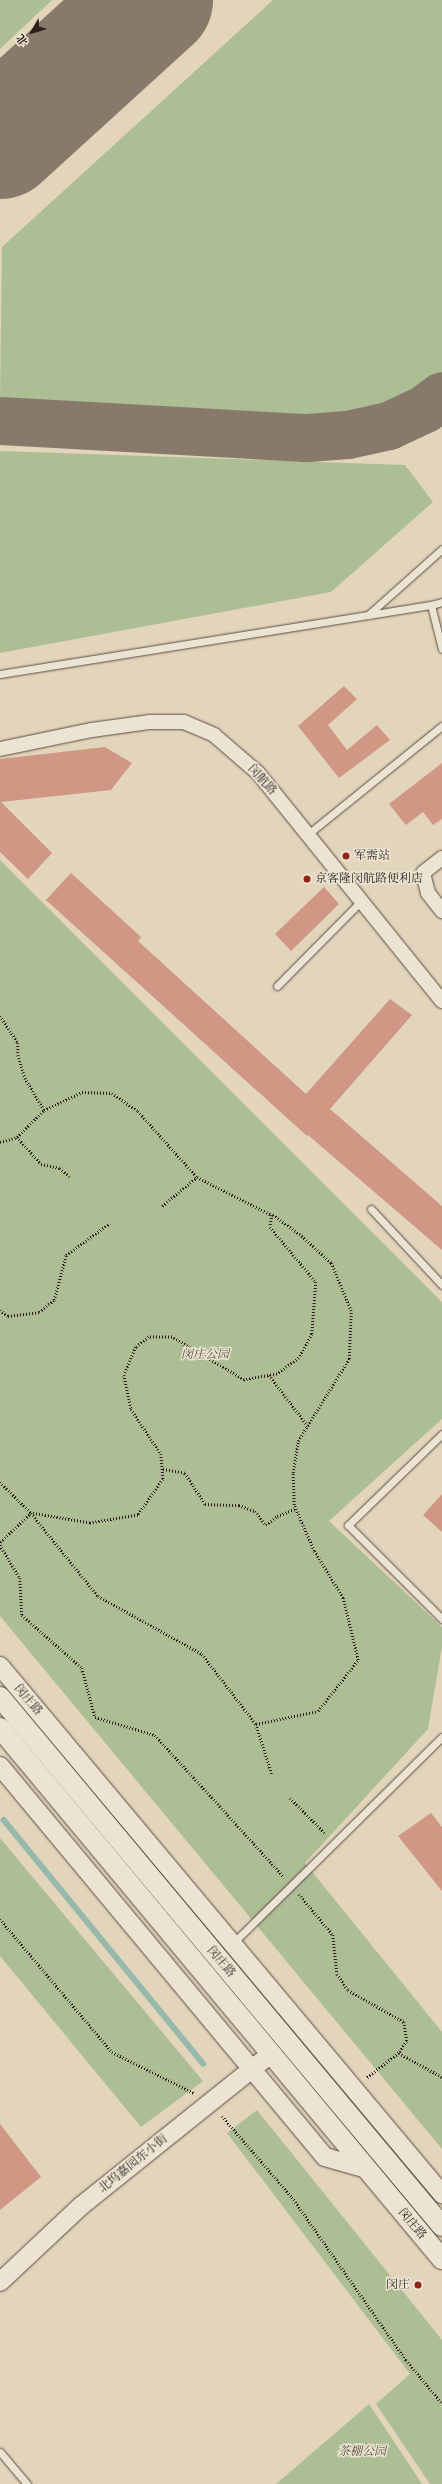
<!DOCTYPE html>
<meta charset="utf-8">
<style>
body{margin:0}
#map{position:relative;width:442px;height:2484px;overflow:hidden;background:#e2d5bb;font-family:"IM FELL DW Pica","Noto Serif SC",serif}
div>[style]{position:absolute}
.green>*{inset:0;background:#aebe94}
.stream>*{height:5.5px;margin:-2.75px;padding:0 2.75px;transform-origin:2.75px;border-radius:2.75px;background:#96b9ab}
.taxiway>*{height:48px;margin:-24px;padding:0 24px;transform-origin:24px;border-radius:24px;background:#877a6a}
.runway>*{height:120px;margin:-60px;padding:0 60px;transform-origin:60px;border-radius:60px;background:#877a6a}
.building>*{inset:0;background:#cf9784}
.path>*{height:2.5px;margin-top:-1.25px;transform-origin:0;background:repeating-linear-gradient(90deg,#2c1e19 0 1px,transparent 0 3px)}
.roads{filter:drop-shadow(0 0 1px #5a4c42) drop-shadow(0 0 1px #5a4c42)}
.service>*{height:7px;margin:-3.5px;padding:0 3.5px;transform-origin:3.5px;border-radius:3.5px;background:#ece4d3}
.minor>*{height:14px;margin:-7px;padding:0 7px;transform-origin:7px;border-radius:7px;background:#ece4d3}
.tertiary>*{height:18px;margin:-9px;padding:0 9px;transform-origin:9px;border-radius:9px;background:#ece4d3}
.secondary>*{height:20px;margin:-10px;padding:0 10px;transform-origin:10px;border-radius:10px;background:#ece4d3}
.dots>*{width:11px;height:11px;translate:-50% -50%;box-sizing:border-box;border:2px solid #ece4d3;border-radius:50%}
span{translate:-50% -50%;white-space:nowrap;text-align:center;line-height:1.15;-webkit-text-stroke:3px #ece4d3;paint-order:stroke}
.street-label{font-size:12px;color:#2c1e19}
.poi-label{font-size:12px;color:#2c1e19}
.left{translate:0 -50%;text-align:left}
.right{translate:-100% -50%;text-align:right}
.park-label{font-size:12px;color:#534e3e;font-style:italic}
.north{position:absolute;left:12px;top:12px;width:40px;height:40px;-webkit-text-stroke:3px #ece4d3;paint-order:stroke;rotate:232deg;font-size:11px;font-weight:700;line-height:16px;text-align:center;color:#2c1e19}
.north::after{content:'';display:block;margin:auto;width:14px;height:18px;background:#2c1e19;clip-path:polygon(50% 0,100% 100%,50% 72%,0 100%)}
</style>
<div id="map">
<div class="green">
<i style="clip-path:polygon(0 0,52px 0,0 49px)"></i>
<i style="clip-path:polygon(273px 0,442px 0,442px 377px,400px 400px,356px 416px,314px 424px,15px 410px,3px 403px,0 398px,2px 247px)"></i>
<i style="clip-path:polygon(0 451px,405px 465px,433px 502px,331px 592px,0 653px)"></i>
<i style="clip-path:polygon(0 860px,442px 1302px,442px 1419px,329px 1521px,442px 1627px,442px 1647px,428px 1729px,305px 1863px,442px 2032px,442px 2149px,0 1616px)"></i>
<i style="clip-path:polygon(0 1838px,203px 2081px,141px 2127px,0 1956px)"></i>
<i style="clip-path:polygon(257px 2110px,442px 2340px,442px 2484px,430px 2484px,376px 2404px,410px 2374px,227px 2133px)"></i>
<i style="clip-path:polygon(369px 2404px,422px 2484px,276px 2484px)"></i>
</div>
<div class="stream">
<i style="left:4px;top:1820px;width:315px;rotate:50.7deg"></i>
</div>
<div class="taxiway">
<i style="left:0;top:421px;width:308px;rotate:3.2deg"></i>
<i style="left:308px;top:438px;width:40px;rotate:-4.3deg"></i>
<i style="left:348px;top:435px;width:42px;rotate:-12.4deg"></i>
<i style="left:389px;top:426px;width:40px;rotate:-25deg"></i>
<i style="left:425px;top:409px;width:21px;rotate:-37deg"></i>
</div>
<div class="runway">
<i style="left:0;top:139px;width:207px;rotate:-42.3deg"></i>
</div>
<div class="building">
<i style="clip-path:polygon(344px 686px,357px 699px,328px 725px,347px 750px,377px 725px,390px 740px,339px 778px,298px 726px)"></i>
<i style="clip-path:polygon(105px 747px,132px 763px,111px 790px,1px 802px,52px 853px,28px 879px,0 852px,0 759px)"></i>
<i style="clip-path:polygon(442px 763px,442px 819px,433px 825px,423px 812px,406px 825px,389px 804px)"></i>
<i style="clip-path:polygon(71px 873px,141px 937px,138px 941px,306px 1094px,390px 999px,412px 1015px,330px 1109px,442px 1206px,442px 1250px,308px 1135px,307px 1136px,46px 900px)"></i>
<i style="clip-path:polygon(324px 887px,339px 904px,291px 951px,275px 934px)"></i>
<i style="clip-path:polygon(442px 1494px,442px 1532px,423px 1515px)"></i>
<i style="clip-path:polygon(431px 1813px,442px 1827px,442px 1891px,398px 1836px)"></i>
<i style="clip-path:polygon(0 2124px,41px 2177px,0 2210px)"></i>
</div>
<div class="path">
<i style="left:0;top:1016px;width:32px;rotate:56deg"></i>
<i style="left:18px;top:1043px;width:12px;rotate:90deg"></i>
<i style="left:18px;top:1055px;width:24px;rotate:73deg"></i>
<i style="left:25px;top:1078px;width:37px;rotate:59deg"></i>
<i style="left:17px;top:1137px;width:36px;rotate:48deg"></i>
<i style="left:41px;top:1164px;width:19px;rotate:12deg"></i>
<i style="left:60px;top:1168px;width:13px;rotate:42deg"></i>
<i style="left:0;top:1142px;width:18px;rotate:-16deg"></i>
<i style="left:17px;top:1137px;width:38px;rotate:-45deg"></i>
<i style="left:44px;top:1110px;width:42px;rotate:-25.3deg"></i>
<i style="left:82px;top:1092px;width:30px;rotate:2deg"></i>
<i style="left:112px;top:1093px;width:32px;rotate:35deg"></i>
<i style="left:138px;top:1111px;width:89px;rotate:48.2deg"></i>
<i style="left:197px;top:1177px;width:84px;rotate:26.9deg"></i>
<i style="left:272px;top:1215px;width:12px;rotate:99deg"></i>
<i style="left:270px;top:1227px;width:72px;rotate:50.1deg"></i>
<i style="left:316px;top:1282px;width:52px;rotate:94.4deg"></i>
<i style="left:312px;top:1334px;width:27px;rotate:118deg"></i>
<i style="left:299px;top:1358px;width:27px;rotate:144deg"></i>
<i style="left:277px;top:1374px;width:34px;rotate:170deg"></i>
<i style="left:244px;top:1380px;width:84px;rotate:-149.2deg"></i>
<i style="left:172px;top:1337px;width:23px;rotate:180deg"></i>
<i style="left:149px;top:1337px;width:16px;rotate:142deg"></i>
<i style="left:136px;top:1347px;width:30px;rotate:113deg"></i>
<i style="left:124px;top:1375px;width:35px;rotate:78deg"></i>
<i style="left:131px;top:1409px;width:54px;rotate:56.3deg"></i>
<i style="left:161px;top:1454px;width:25px;rotate:85deg"></i>
<i style="left:163px;top:1479px;width:44px;rotate:124.8deg"></i>
<i style="left:138px;top:1515px;width:49px;rotate:170.5deg"></i>
<i style="left:90px;top:1523px;width:60px;rotate:-170.4deg"></i>
<i style="left:162px;top:1206px;width:45px;rotate:-39.6deg"></i>
<i style="left:0;top:1310px;width:10px;rotate:37deg"></i>
<i style="left:8px;top:1316px;width:31px;rotate:-7deg"></i>
<i style="left:39px;top:1312px;width:19px;rotate:-39deg"></i>
<i style="left:54px;top:1300px;width:47px;rotate:-75.1deg"></i>
<i style="left:66px;top:1255px;width:54px;rotate:-36deg"></i>
<i style="left:269px;top:1375px;width:64px;rotate:52.6deg"></i>
<i style="left:163px;top:1469px;width:22px;rotate:10deg"></i>
<i style="left:185px;top:1473px;width:37px;rotate:57deg"></i>
<i style="left:205px;top:1504px;width:34px;rotate:2deg"></i>
<i style="left:239px;top:1505px;width:17px;rotate:21deg"></i>
<i style="left:255px;top:1511px;width:18px;rotate:52deg"></i>
<i style="left:266px;top:1525px;width:14px;rotate:-39deg"></i>
<i style="left:277px;top:1516px;width:19px;rotate:-21deg"></i>
<i style="left:0;top:1482px;width:44px;rotate:45deg"></i>
<i style="left:31px;top:1513px;width:107px;rotate:51.1deg"></i>
<i style="left:98px;top:1596px;width:119px;rotate:29.1deg"></i>
<i style="left:202px;top:1654px;width:88px;rotate:52.4deg"></i>
<i style="left:256px;top:1724px;width:63px;rotate:-11.8deg"></i>
<i style="left:318px;top:1711px;width:65px;rotate:-51.9deg"></i>
<i style="left:358px;top:1660px;width:64px;rotate:-103.6deg"></i>
<i style="left:343px;top:1598px;width:55px;rotate:-121.7deg"></i>
<i style="left:314px;top:1551px;width:50px;rotate:-113.5deg"></i>
<i style="left:294px;top:1505px;width:32px;rotate:-92deg"></i>
<i style="left:293px;top:1473px;width:32px;rotate:-81deg"></i>
<i style="left:298px;top:1441px;width:97px;rotate:-58.1deg"></i>
<i style="left:349px;top:1359px;width:48px;rotate:-87.6deg"></i>
<i style="left:351px;top:1311px;width:52px;rotate:-112.6deg"></i>
<i style="left:331px;top:1263px;width:42px;rotate:-137.9deg"></i>
<i style="left:300px;top:1235px;width:34px;rotate:-144deg"></i>
<i style="left:0;top:1542px;width:42px;rotate:-43.1deg"></i>
<i style="left:0;top:1545px;width:39px;rotate:59deg"></i>
<i style="left:20px;top:1578px;width:37px;rotate:87deg"></i>
<i style="left:22px;top:1615px;width:80px;rotate:41.5deg"></i>
<i style="left:82px;top:1668px;width:51px;rotate:75.1deg"></i>
<i style="left:95px;top:1717px;width:63px;rotate:16.7deg"></i>
<i style="left:155px;top:1735px;width:192px;rotate:47.7deg"></i>
<i style="left:256px;top:1724px;width:52px;rotate:72.3deg"></i>
<i style="left:290px;top:1798px;width:51px;rotate:45deg"></i>
<i style="left:299px;top:1894px;width:53px;rotate:50.3deg"></i>
<i style="left:333px;top:1935px;width:39px;rotate:84deg"></i>
<i style="left:337px;top:1974px;width:19px;rotate:55deg"></i>
<i style="left:348px;top:1990px;width:64px;rotate:29.7deg"></i>
<i style="left:404px;top:2022px;width:19px;rotate:81deg"></i>
<i style="left:407px;top:2041px;width:14px;rotate:124deg"></i>
<i style="left:399px;top:2053px;width:41px;rotate:142deg"></i>
<i style="left:0;top:1919px;width:174px;rotate:49.9deg"></i>
<i style="left:112px;top:2052px;width:92px;rotate:26.6deg"></i>
<i style="left:399px;top:2053px;width:49px;rotate:29.2deg"></i>
<i style="left:222px;top:2116px;width:107px;rotate:49.2deg"></i>
<i style="left:292px;top:2197px;width:199px;rotate:55deg"></i>
<i style="left:406px;top:2360px;width:56px;rotate:50.1deg"></i>
</div>
<div class="roads">
<div class="service">
<i style="left:431px;top:605px;width:45px;rotate:76deg"></i>
<i style="left:368px;top:615px;width:99px;rotate:-41.7deg"></i>
<i style="left:0;top:674px;width:436px;rotate:-9.1deg"></i>
<i style="left:431px;top:605px;width:11px;rotate:-15deg"></i>
<i style="left:308px;top:834px;width:172px;rotate:-38.9deg"></i>
<i style="left:277px;top:986px;width:120px;rotate:-45.3deg"></i>
<i style="left:371px;top:1209px;width:104px;rotate:46.9deg"></i>
<i style="left:442px;top:1434px;width:131px;rotate:135.9deg"></i>
<i style="left:348px;top:1525px;width:133px;rotate:45deg"></i>
<i style="left:233px;top:1943px;width:293px;rotate:-44.6deg"></i>
<i style="left:0;top:2452px;width:42px;rotate:49.8deg"></i>
</div>
<div class="minor">
<i style="left:0;top:749px;width:94px;rotate:-11.7deg"></i>
<i style="left:92px;top:730px;width:59px;rotate:-7.9deg"></i>
<i style="left:150px;top:722px;width:34px"></i>
<i style="left:184px;top:722px;width:33px;rotate:23deg"></i>
<i style="left:214px;top:735px;width:58px;rotate:40.8deg"></i>
<i style="left:258px;top:773px;width:293px;rotate:51.1deg"></i>
<i style="left:442px;top:858px;width:24px;rotate:142deg"></i>
<i style="left:423px;top:873px;width:21px;rotate:76deg"></i>
<i style="left:428px;top:893px;width:23px;rotate:52deg"></i>
</div>
<div class="tertiary">
<i style="left:0;top:1666px;width:689px;rotate:50.07deg"></i>
<i style="left:0;top:1766px;width:508px;rotate:50.27deg"></i>
<i style="left:325px;top:2157px;width:44px;rotate:15.9deg"></i>
<i style="left:0;top:2282px;width:111px;rotate:-43.2deg"></i>
<i style="left:81px;top:2206px;width:243px;rotate:-38.7deg"></i>
</div>
<div class="secondary">
<i style="left:0;top:1697px;width:689px;rotate:50.12deg"></i>
<i style="left:0;top:1728px;width:691px;rotate:50.23deg"></i>
</div>
</div>
<div class="dots">
<i style="left:346px;top:856px;background:#8f2418"></i>
<i style="left:307px;top:879px;background:#8f2418"></i>
<i style="left:418px;top:2285px;background:#8f2418"></i>
</div>
<div class="street-label">
<span style="left:262px;top:780px;rotate:48deg">闵航路</span>
<span style="left:28px;top:1700px;rotate:50deg">闵庄路</span>
<span style="left:221px;top:1962px;rotate:50deg">闵庄路</span>
<span style="left:133px;top:2164px;rotate:-39deg">北坞嘉园东小街</span>
<span style="left:412px;top:2224px;rotate:50deg">闵庄路</span>
</div>
<div class="poi-label">
<span class="left" style="left:354px;top:856px">军需站</span>
<span class="left" style="left:315px;top:879px">京客隆闵航路便利店</span>
<span class="right" style="left:410px;top:2285px">闵庄</span>
</div>
<div class="park-label">
<span style="left:205px;top:1355px">闵庄公园</span>
<span style="left:362px;top:2452px">茶棚公园</span>
</div>
<div class="north">北</div>
</div>
